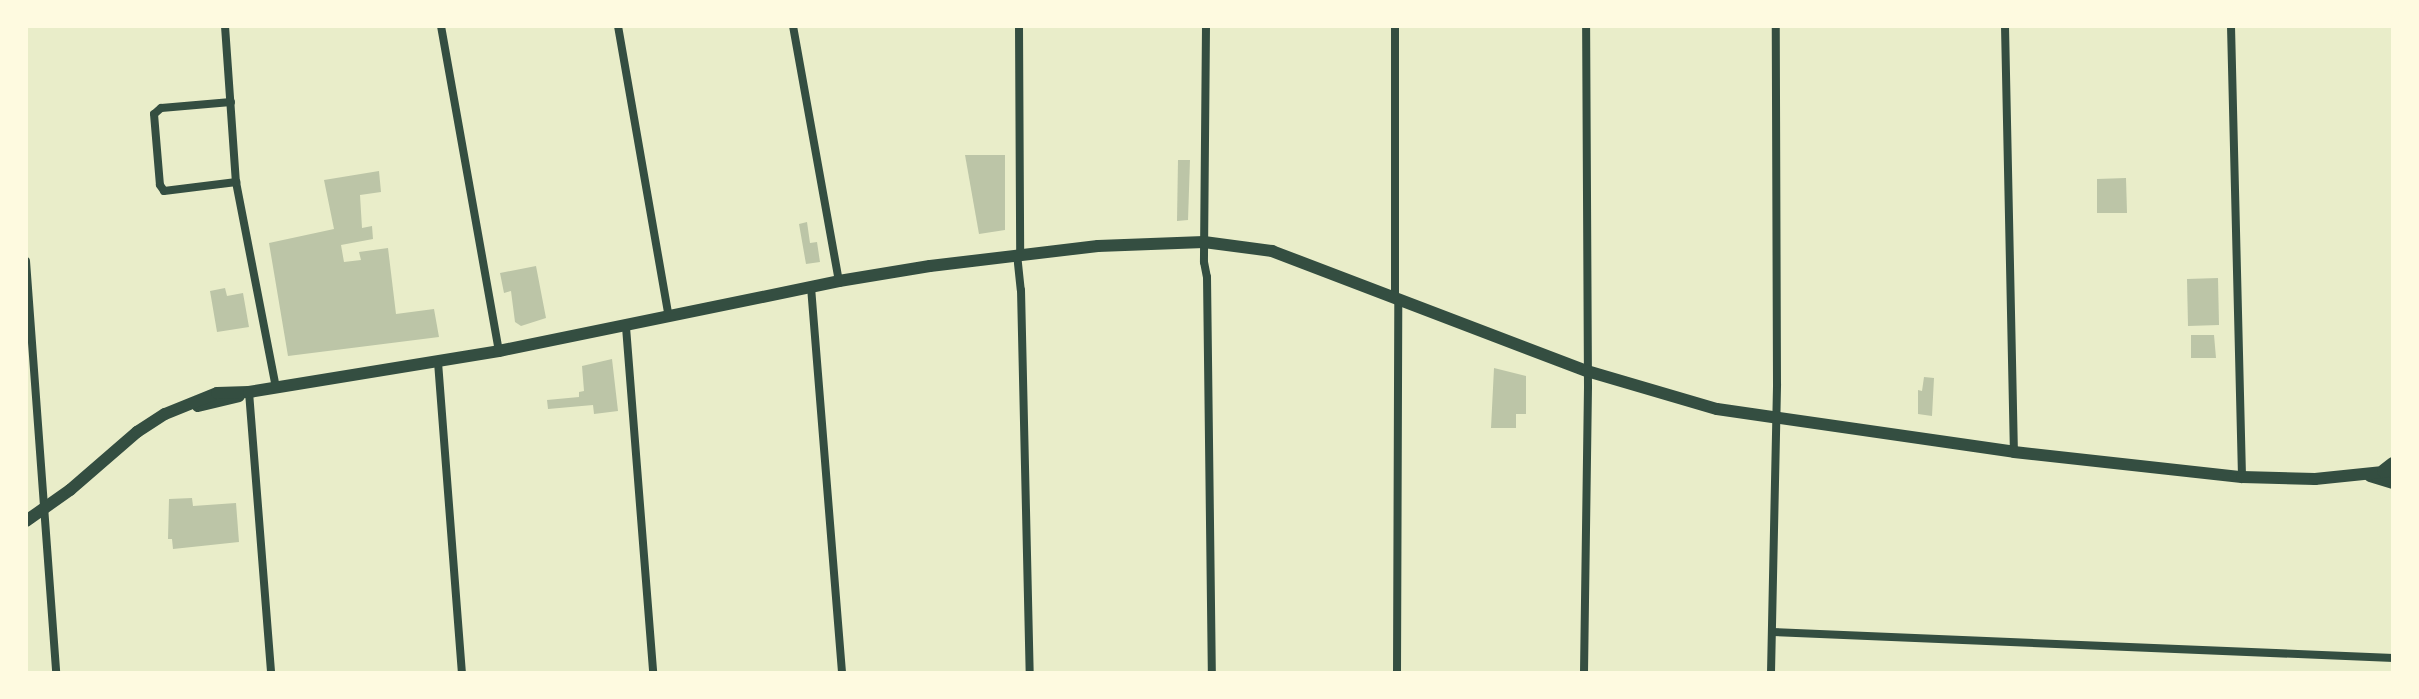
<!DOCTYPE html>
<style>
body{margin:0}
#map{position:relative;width:2419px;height:699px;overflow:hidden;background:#e9edc9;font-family:Figtree,sans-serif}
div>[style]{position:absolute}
.building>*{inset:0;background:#bcc5a7}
.minor>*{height:8px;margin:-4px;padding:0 4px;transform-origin:4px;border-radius:4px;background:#344e41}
.secondary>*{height:12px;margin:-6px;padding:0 6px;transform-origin:6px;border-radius:6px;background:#344e41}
.primary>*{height:14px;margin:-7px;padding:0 7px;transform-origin:7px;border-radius:7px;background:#344e41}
span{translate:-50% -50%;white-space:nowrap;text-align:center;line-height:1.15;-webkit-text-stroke:6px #fefae0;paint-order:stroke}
.frame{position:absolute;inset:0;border:28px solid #fefae0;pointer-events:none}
</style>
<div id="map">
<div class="building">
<i style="clip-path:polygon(965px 155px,1005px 155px,1005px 230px,979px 234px)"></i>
<i style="clip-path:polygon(1178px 160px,1190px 160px,1188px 220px,1177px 221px)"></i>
<i style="clip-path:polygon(379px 171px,381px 192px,360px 195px,362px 228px,372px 226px,373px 239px,341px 245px,344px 262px,361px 260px,359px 252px,388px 248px,396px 314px,434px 309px,439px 337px,288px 356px,269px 243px,334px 229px,324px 180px)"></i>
<i style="clip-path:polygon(2126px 178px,2127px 213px,2097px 213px,2097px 179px)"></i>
<i style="clip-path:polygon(807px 222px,810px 243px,817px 242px,820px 262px,806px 264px,799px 224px)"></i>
<i style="clip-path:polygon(536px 266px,546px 318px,521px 326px,515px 322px,511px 291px,504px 293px,500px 273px)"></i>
<i style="clip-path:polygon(2218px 278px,2219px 325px,2188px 326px,2187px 279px)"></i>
<i style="clip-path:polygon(225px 288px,227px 296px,243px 293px,249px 327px,217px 332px,210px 291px)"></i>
<i style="clip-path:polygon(2191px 335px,2214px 335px,2216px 358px,2191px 358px)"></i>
<i style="clip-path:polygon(612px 359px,618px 411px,594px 414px,593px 405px,548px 409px,547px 400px,579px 397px,579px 392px,584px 391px,582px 366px)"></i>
<i style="clip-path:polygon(1494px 368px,1526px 376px,1526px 414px,1516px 414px,1516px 428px,1491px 428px)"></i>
<i style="clip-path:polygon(1924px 377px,1934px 378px,1932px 416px,1918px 414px,1918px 390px,1922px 391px)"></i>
<i style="clip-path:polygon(192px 498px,193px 506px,236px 503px,239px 542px,173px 549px,172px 539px,168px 539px,169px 499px)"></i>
</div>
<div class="minor">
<i style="left:225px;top:26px;width:156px;rotate:86deg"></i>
<i style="left:236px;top:182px;width:210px;rotate:79deg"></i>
<i style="left:441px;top:26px;width:330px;rotate:79.9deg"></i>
<i style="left:618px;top:26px;width:295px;rotate:80.1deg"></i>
<i style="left:793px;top:26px;width:259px;rotate:79.8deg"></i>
<i style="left:1019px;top:26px;width:228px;rotate:89.7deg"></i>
<i style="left:1206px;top:26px;width:236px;rotate:90.5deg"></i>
<i style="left:1204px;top:262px;width:15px;rotate:79deg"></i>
<i style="left:1207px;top:277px;width:396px;rotate:89.3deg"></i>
<i style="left:1395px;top:26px;width:272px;rotate:90deg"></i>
<i style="left:2005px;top:26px;width:426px;rotate:88.8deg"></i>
<i style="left:2231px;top:26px;width:451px;rotate:88.6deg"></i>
<i style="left:231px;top:102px;width:70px;rotate:175.1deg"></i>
<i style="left:161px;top:108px;width:9px;rotate:139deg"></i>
<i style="left:154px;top:114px;width:71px;rotate:85.2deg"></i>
<i style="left:160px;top:185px;width:7px;rotate:56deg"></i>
<i style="left:164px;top:191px;width:73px;rotate:-7.1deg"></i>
<i style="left:1017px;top:254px;width:36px;rotate:84deg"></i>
<i style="left:1021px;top:290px;width:383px;rotate:88.7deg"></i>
<i style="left:26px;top:261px;width:413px;rotate:85.8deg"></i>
<i style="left:811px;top:287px;width:387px;rotate:85.4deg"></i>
<i style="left:626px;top:327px;width:347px;rotate:85.5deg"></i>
<i style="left:438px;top:362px;width:312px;rotate:85.6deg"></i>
<i style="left:249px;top:392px;width:282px;rotate:85.5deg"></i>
<i style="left:1772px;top:632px;width:622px;rotate:2.4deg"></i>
<i style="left:1397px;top:673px;width:374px;rotate:-89.8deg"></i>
<i style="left:1584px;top:673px;width:286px;rotate:-89.2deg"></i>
<i style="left:1588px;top:387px;width:361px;rotate:-90.3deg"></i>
<i style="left:1771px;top:673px;width:289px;rotate:-88.8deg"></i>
<i style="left:1777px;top:384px;width:358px;rotate:-90.2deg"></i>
</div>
<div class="secondary">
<i style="left:198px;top:406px;width:42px;rotate:-13.7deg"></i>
<i style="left:2370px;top:476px;width:24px;rotate:17deg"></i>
<i style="left:26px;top:521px;width:54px;rotate:-35.2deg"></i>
<i style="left:70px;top:490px;width:89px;rotate:-40.9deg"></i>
<i style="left:137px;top:432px;width:33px;rotate:-33deg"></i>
<i style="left:165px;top:414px;width:56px;rotate:-22deg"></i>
<i style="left:217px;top:393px;width:32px;rotate:-2deg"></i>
<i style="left:249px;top:392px;width:253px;rotate:-9.3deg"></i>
<i style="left:499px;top:351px;width:347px;rotate:-11.6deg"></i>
<i style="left:839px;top:281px;width:92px;rotate:-9.4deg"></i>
<i style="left:930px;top:266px;width:169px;rotate:-6.8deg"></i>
<i style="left:1098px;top:246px;width:106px;rotate:-2.2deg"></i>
<i style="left:1204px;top:242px;width:69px;rotate:7.5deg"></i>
<i style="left:1272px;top:251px;width:337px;rotate:20.9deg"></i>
<i style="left:1587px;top:371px;width:135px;rotate:16.3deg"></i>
<i style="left:1717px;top:409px;width:300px;rotate:8.2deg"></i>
<i style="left:2014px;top:452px;width:229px;rotate:6.3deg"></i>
<i style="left:2242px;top:477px;width:73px;rotate:1.6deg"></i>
<i style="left:2315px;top:479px;width:78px;rotate:-5.9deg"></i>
</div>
<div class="primary">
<i style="left:2384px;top:471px;width:11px;rotate:-38deg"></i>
</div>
<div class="frame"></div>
</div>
